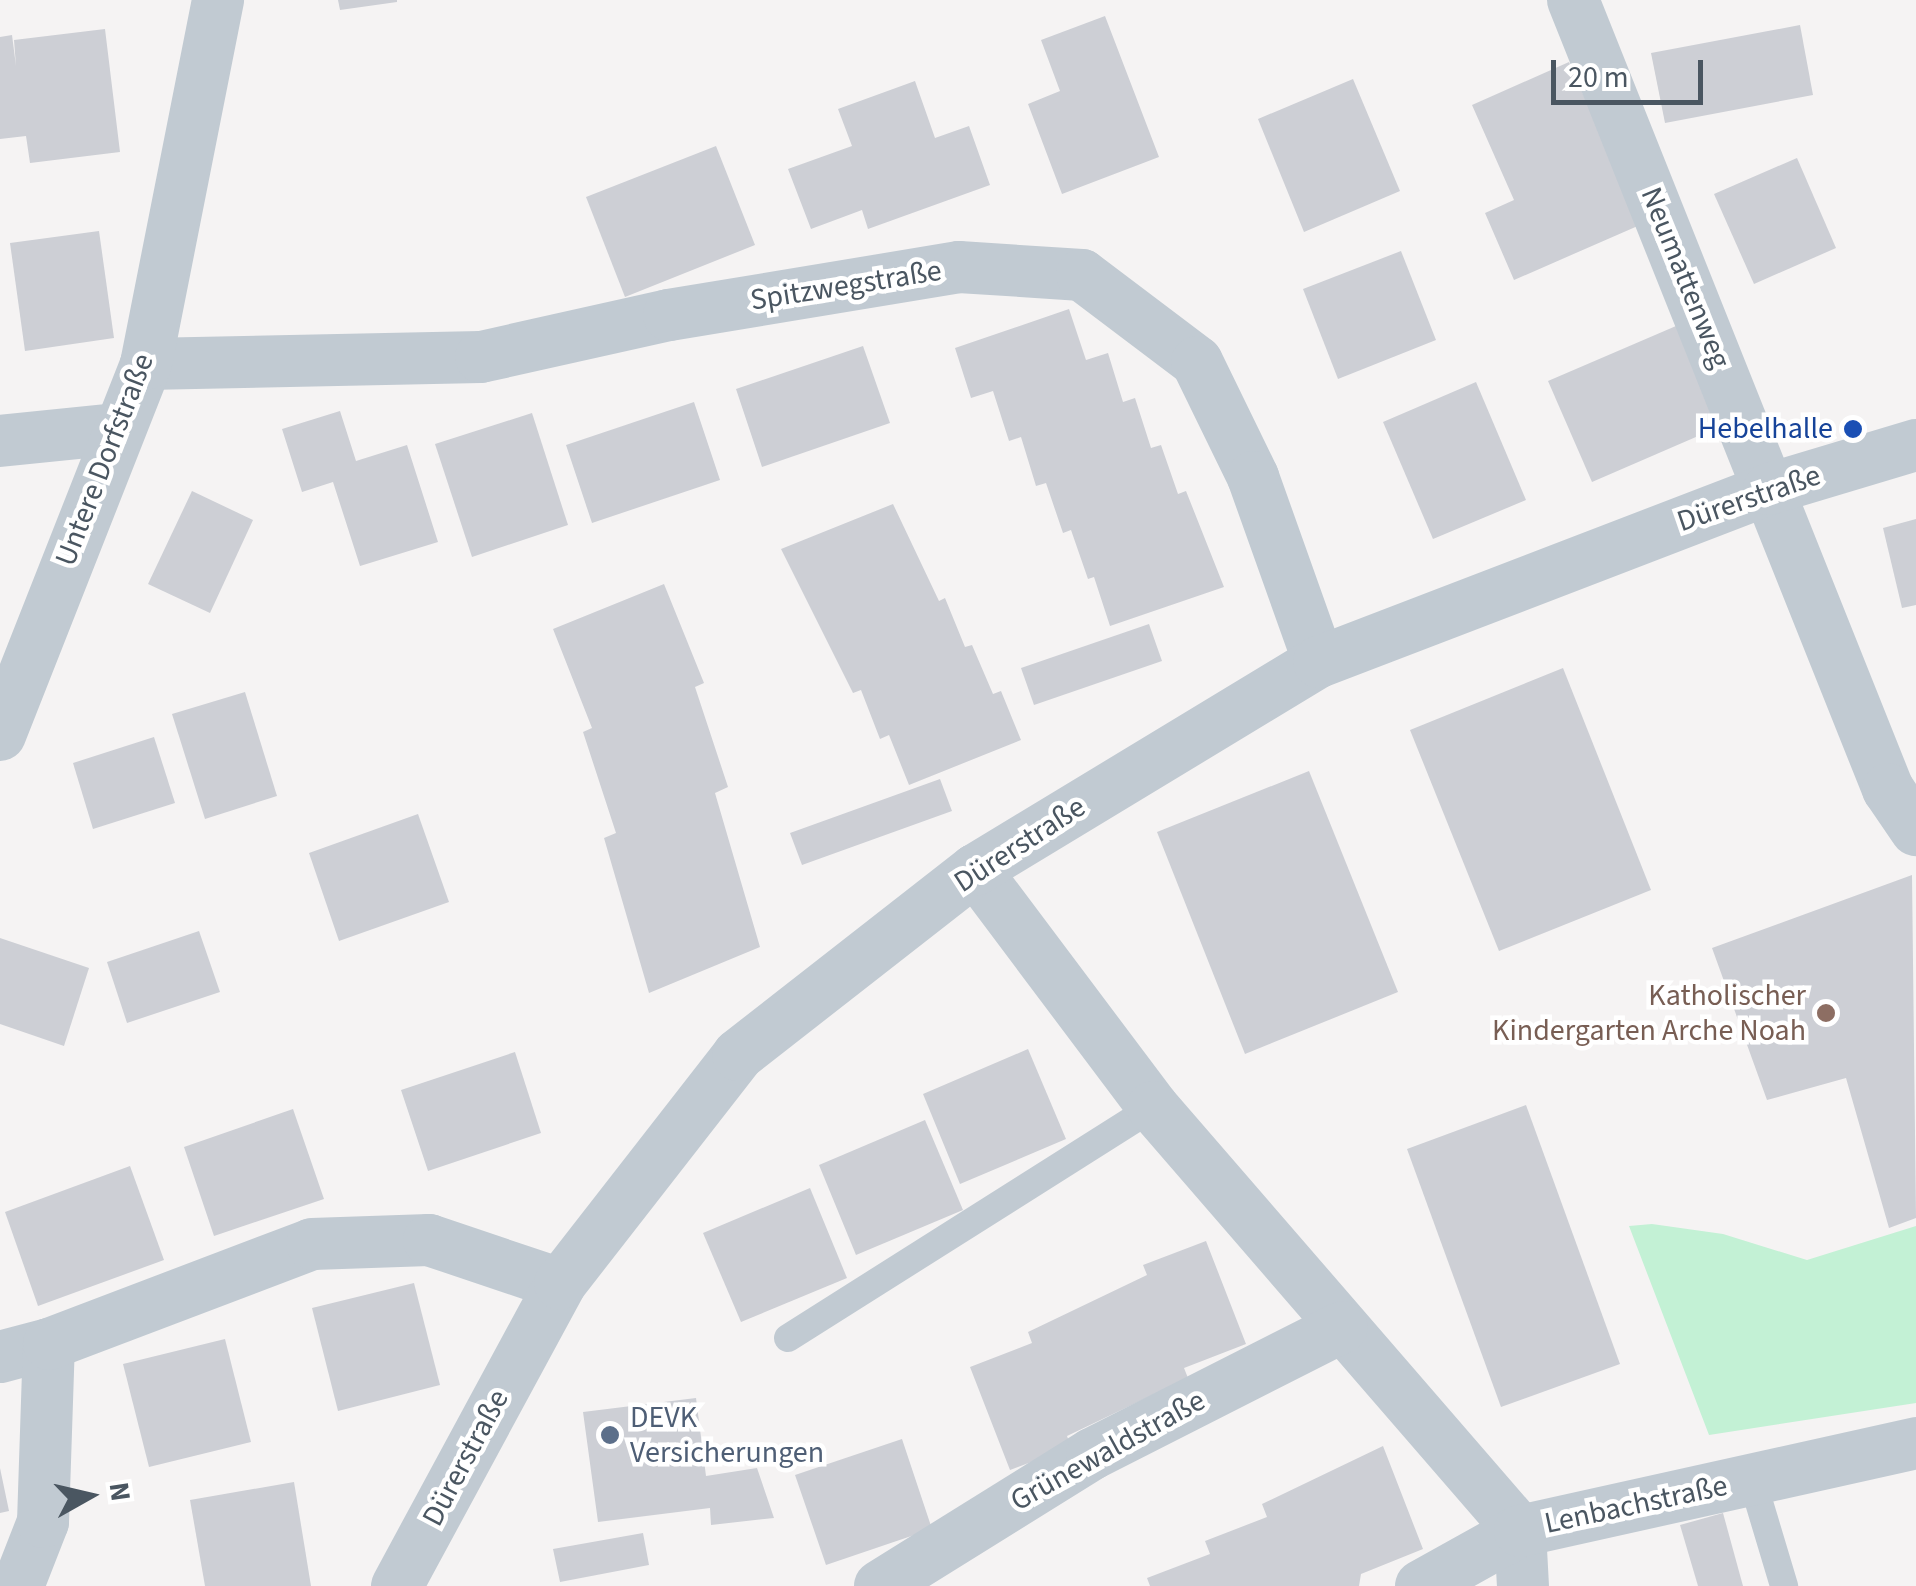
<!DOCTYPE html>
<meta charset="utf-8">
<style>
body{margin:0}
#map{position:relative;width:1916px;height:1586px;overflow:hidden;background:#f5f3f3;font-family:"Source Sans 3",sans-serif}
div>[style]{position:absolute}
.green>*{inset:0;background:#c3f1d5}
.building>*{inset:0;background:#cdcfd5}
.lane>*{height:28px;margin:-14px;padding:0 14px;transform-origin:14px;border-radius:14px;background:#c1cad2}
.street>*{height:52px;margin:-26px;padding:0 26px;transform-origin:26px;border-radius:26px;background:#c1cad2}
.dots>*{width:28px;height:28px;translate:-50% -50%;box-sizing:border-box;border:5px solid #fff;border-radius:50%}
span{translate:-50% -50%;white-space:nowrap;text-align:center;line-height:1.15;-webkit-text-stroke:9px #fff;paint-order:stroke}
.street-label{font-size:30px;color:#4a5661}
.transit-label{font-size:30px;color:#164399}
.right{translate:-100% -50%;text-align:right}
.education-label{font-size:30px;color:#785e54}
.service-label{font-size:30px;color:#4e5e75}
.left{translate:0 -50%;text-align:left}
.north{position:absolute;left:40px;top:1446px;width:100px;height:100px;-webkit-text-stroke:8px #fff;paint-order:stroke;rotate:82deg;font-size:28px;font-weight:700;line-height:40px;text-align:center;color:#4a5661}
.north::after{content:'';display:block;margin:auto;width:35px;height:45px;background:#4a5661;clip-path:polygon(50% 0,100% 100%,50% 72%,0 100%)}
.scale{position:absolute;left:1551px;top:60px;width:152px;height:45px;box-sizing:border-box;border:5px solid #4a5661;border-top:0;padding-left:12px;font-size:30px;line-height:35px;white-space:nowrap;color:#4a5661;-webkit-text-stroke:8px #fff;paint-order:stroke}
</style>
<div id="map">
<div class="green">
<i style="clip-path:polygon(1652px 1224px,1723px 1234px,1807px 1260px,1916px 1226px,1916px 1403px,1709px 1435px,1629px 1226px)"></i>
</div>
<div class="building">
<i style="clip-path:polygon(338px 0,397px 0,397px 2px,340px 10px)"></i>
<i style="clip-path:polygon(1105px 16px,1159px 157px,1062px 194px,1028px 104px,1060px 91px,1041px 40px)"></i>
<i style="clip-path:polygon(1800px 25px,1813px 95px,1665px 123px,1651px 53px)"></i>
<i style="clip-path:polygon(105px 29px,120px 152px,30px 163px,26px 136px,0 139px,0 37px,12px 35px,16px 66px,14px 40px)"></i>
<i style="clip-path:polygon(1569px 62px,1640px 225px,1514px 280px,1485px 213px,1514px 200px,1472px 105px)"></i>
<i style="clip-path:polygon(1353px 79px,1400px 191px,1304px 232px,1258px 119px)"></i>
<i style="clip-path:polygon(915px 81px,935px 138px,969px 126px,990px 185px,868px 229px,862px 210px,811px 229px,788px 169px,852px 146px,838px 109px)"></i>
<i style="clip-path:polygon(716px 146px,755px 245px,625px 297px,586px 197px)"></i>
<i style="clip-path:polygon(1797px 158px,1836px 248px,1754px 284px,1714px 194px)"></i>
<i style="clip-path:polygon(99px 231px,114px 338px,25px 351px,10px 243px)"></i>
<i style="clip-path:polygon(1401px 251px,1436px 340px,1338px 379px,1303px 289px)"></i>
<i style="clip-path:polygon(1069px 309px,1086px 360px,1108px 353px,1123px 402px,1135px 398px,1151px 448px,1161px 445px,1178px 494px,1186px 491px,1224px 587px,1110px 626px,1094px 577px,1088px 579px,1071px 530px,1063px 533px,1046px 483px,1036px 486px,1021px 437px,1009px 441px,993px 391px,971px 398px,955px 348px)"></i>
<i style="clip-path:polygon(1676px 326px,1719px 427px,1592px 482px,1548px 381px)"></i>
<i style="clip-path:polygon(863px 346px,890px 423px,762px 467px,736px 389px)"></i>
<i style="clip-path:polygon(1476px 382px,1526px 500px,1433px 539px,1383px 422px)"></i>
<i style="clip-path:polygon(694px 402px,720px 480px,592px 523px,566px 445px)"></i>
<i style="clip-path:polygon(340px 411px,356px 461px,407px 445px,438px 542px,360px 566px,333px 482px,302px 492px,282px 429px)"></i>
<i style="clip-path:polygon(532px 413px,568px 525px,472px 557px,435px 444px)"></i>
<i style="clip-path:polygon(192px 491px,253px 520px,210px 613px,148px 584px)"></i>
<i style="clip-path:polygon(893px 504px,939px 601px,945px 598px,965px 647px,972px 645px,993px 694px,1001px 691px,1021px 740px,909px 785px,889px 735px,880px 739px,861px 690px,853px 693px,781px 549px)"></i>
<i style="clip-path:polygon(1916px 519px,1916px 605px,1902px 608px,1883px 528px)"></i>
<i style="clip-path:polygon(664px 584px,704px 683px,695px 687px,728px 787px,715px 793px,760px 947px,649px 993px,604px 838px,616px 833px,583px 732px,592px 728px,553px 629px)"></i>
<i style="clip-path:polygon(1149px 624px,1162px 661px,1034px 705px,1021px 668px)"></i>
<i style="clip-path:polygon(1563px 668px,1651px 890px,1499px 951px,1410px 730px)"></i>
<i style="clip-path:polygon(245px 692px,277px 796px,205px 819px,172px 714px)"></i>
<i style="clip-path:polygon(154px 737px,175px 803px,93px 829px,73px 763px)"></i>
<i style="clip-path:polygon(1309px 771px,1398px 992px,1245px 1054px,1157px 832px)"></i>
<i style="clip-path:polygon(940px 779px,952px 811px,802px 865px,790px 833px)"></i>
<i style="clip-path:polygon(418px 814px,449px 902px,339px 941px,309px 853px)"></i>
<i style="clip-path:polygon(1912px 875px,1916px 1218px,1889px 1228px,1846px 1078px,1767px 1100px,1712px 948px)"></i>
<i style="clip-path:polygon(199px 931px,220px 992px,127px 1023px,107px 962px)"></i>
<i style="clip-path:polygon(0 938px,89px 968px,64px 1046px,0 1024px)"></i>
<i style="clip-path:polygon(1028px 1049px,1066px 1139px,960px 1184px,923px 1094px)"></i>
<i style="clip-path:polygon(515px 1052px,541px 1133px,428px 1171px,401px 1090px)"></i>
<i style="clip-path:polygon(1526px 1105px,1620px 1364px,1501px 1407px,1407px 1149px)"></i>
<i style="clip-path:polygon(293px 1109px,324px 1199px,214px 1236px,184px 1147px)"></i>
<i style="clip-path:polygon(925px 1120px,963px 1210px,856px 1255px,819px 1165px)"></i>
<i style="clip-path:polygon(130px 1166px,164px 1260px,38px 1306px,5px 1212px)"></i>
<i style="clip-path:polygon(810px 1188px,847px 1278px,741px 1322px,703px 1233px)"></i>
<i style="clip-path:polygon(1206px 1241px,1246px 1344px,1184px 1368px,1188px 1378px,1067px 1436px,1071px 1447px,1010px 1470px,970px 1367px,1032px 1343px,1028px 1332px,1147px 1275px,1143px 1265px)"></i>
<i style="clip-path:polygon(414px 1283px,440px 1385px,338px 1411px,312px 1308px)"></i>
<i style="clip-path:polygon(225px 1339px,251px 1442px,149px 1467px,123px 1364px)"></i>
<i style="clip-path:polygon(696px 1398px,706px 1476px,757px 1468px,774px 1518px,711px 1525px,710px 1508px,598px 1522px,583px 1412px)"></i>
<i style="clip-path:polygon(902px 1439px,932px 1529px,826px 1565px,795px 1475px)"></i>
<i style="clip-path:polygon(1383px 1446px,1423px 1549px,1361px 1574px,1359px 1586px,1150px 1586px,1147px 1578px,1210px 1554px,1205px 1541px,1267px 1517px,1262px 1504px)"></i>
<i style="clip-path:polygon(0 1468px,9px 1511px,0 1513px)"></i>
<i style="clip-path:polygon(294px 1482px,311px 1586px,205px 1586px,190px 1500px)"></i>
<i style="clip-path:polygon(1723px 1513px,1743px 1586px,1698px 1586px,1680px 1525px)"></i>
<i style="clip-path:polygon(643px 1533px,649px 1565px,560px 1582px,553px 1549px)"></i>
</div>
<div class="lane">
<i style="left:788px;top:1338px;width:432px;rotate:-32.3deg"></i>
<i style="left:1752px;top:1479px;width:112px;rotate:73.3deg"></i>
</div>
<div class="street">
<i style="left:1573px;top:0;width:850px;rotate:68.24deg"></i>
<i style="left:1888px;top:789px;width:50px;rotate:55.7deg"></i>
<i style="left:146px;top:364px;width:335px;rotate:-1.2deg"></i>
<i style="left:481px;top:357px;width:193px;rotate:-12.6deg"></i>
<i style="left:669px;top:315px;width:294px;rotate:-9.4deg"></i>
<i style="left:959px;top:267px;width:123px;rotate:3.7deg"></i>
<i style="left:1082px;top:275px;width:144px;rotate:37.1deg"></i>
<i style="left:1197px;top:362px;width:128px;rotate:64deg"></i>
<i style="left:1253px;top:477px;width:196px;rotate:70.4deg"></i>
<i style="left:0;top:441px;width:119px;rotate:-5.8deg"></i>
<i style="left:0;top:735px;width:399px;rotate:-68.5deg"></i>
<i style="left:146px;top:364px;width:371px;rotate:-78.8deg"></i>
<i style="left:975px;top:870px;width:296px;rotate:53.1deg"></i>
<i style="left:1153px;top:1107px;width:561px;rotate:49.12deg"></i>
<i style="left:1520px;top:1531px;width:55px;rotate:86.9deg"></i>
<i style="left:0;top:1357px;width:51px;rotate:-14.9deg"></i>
<i style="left:18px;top:1586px;width:69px;rotate:-68.7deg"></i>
<i style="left:43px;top:1522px;width:178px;rotate:-88.1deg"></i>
<i style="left:49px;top:1344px;width:281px;rotate:-20.8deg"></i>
<i style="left:312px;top:1244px;width:117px;rotate:-2deg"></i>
<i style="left:429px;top:1240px;width:138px;rotate:18.6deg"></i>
<i style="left:397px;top:1586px;width:343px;rotate:-61.6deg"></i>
<i style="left:560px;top:1284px;width:290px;rotate:-52.1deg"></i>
<i style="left:738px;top:1055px;width:301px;rotate:-38deg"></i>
<i style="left:975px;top:870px;width:402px;rotate:-31.2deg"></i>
<i style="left:1319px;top:662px;width:482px;rotate:-21deg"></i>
<i style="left:1769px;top:489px;width:153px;rotate:-16.7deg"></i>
<i style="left:880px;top:1586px;width:250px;rotate:-31.9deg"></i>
<i style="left:1092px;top:1454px;width:280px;rotate:-26.9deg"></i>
<i style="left:1421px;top:1586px;width:113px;rotate:-29.1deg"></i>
<i style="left:1520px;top:1531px;width:406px;rotate:-12.5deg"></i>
</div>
<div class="dots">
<i style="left:1853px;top:429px;background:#1a4fb4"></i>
<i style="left:1826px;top:1013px;background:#8d6e63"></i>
<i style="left:610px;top:1435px;background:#5c6f8a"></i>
</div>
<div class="street-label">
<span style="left:1685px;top:278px;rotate:68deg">Neumattenweg</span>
<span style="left:846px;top:286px;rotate:-9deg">Spitzwegstraße</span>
<span style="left:105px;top:460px;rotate:-69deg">Untere Dorfstraße</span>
<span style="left:1749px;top:499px;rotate:-19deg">Dürerstraße</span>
<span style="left:1020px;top:845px;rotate:-33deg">Dürerstraße</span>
<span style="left:1108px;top:1451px;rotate:-29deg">Grünewaldstraße</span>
<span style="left:466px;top:1458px;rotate:-62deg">Dürerstraße</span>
<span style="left:1636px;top:1505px;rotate:-12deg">Lenbachstraße</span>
</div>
<div class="transit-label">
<span class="right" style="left:1833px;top:429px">Hebelhalle</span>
</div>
<div class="education-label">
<span class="right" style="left:1806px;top:1013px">Katholischer<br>Kindergarten Arche Noah</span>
</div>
<div class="service-label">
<span class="left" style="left:630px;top:1435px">DEVK<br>Versicherungen</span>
</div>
<div class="north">N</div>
<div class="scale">20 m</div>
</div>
